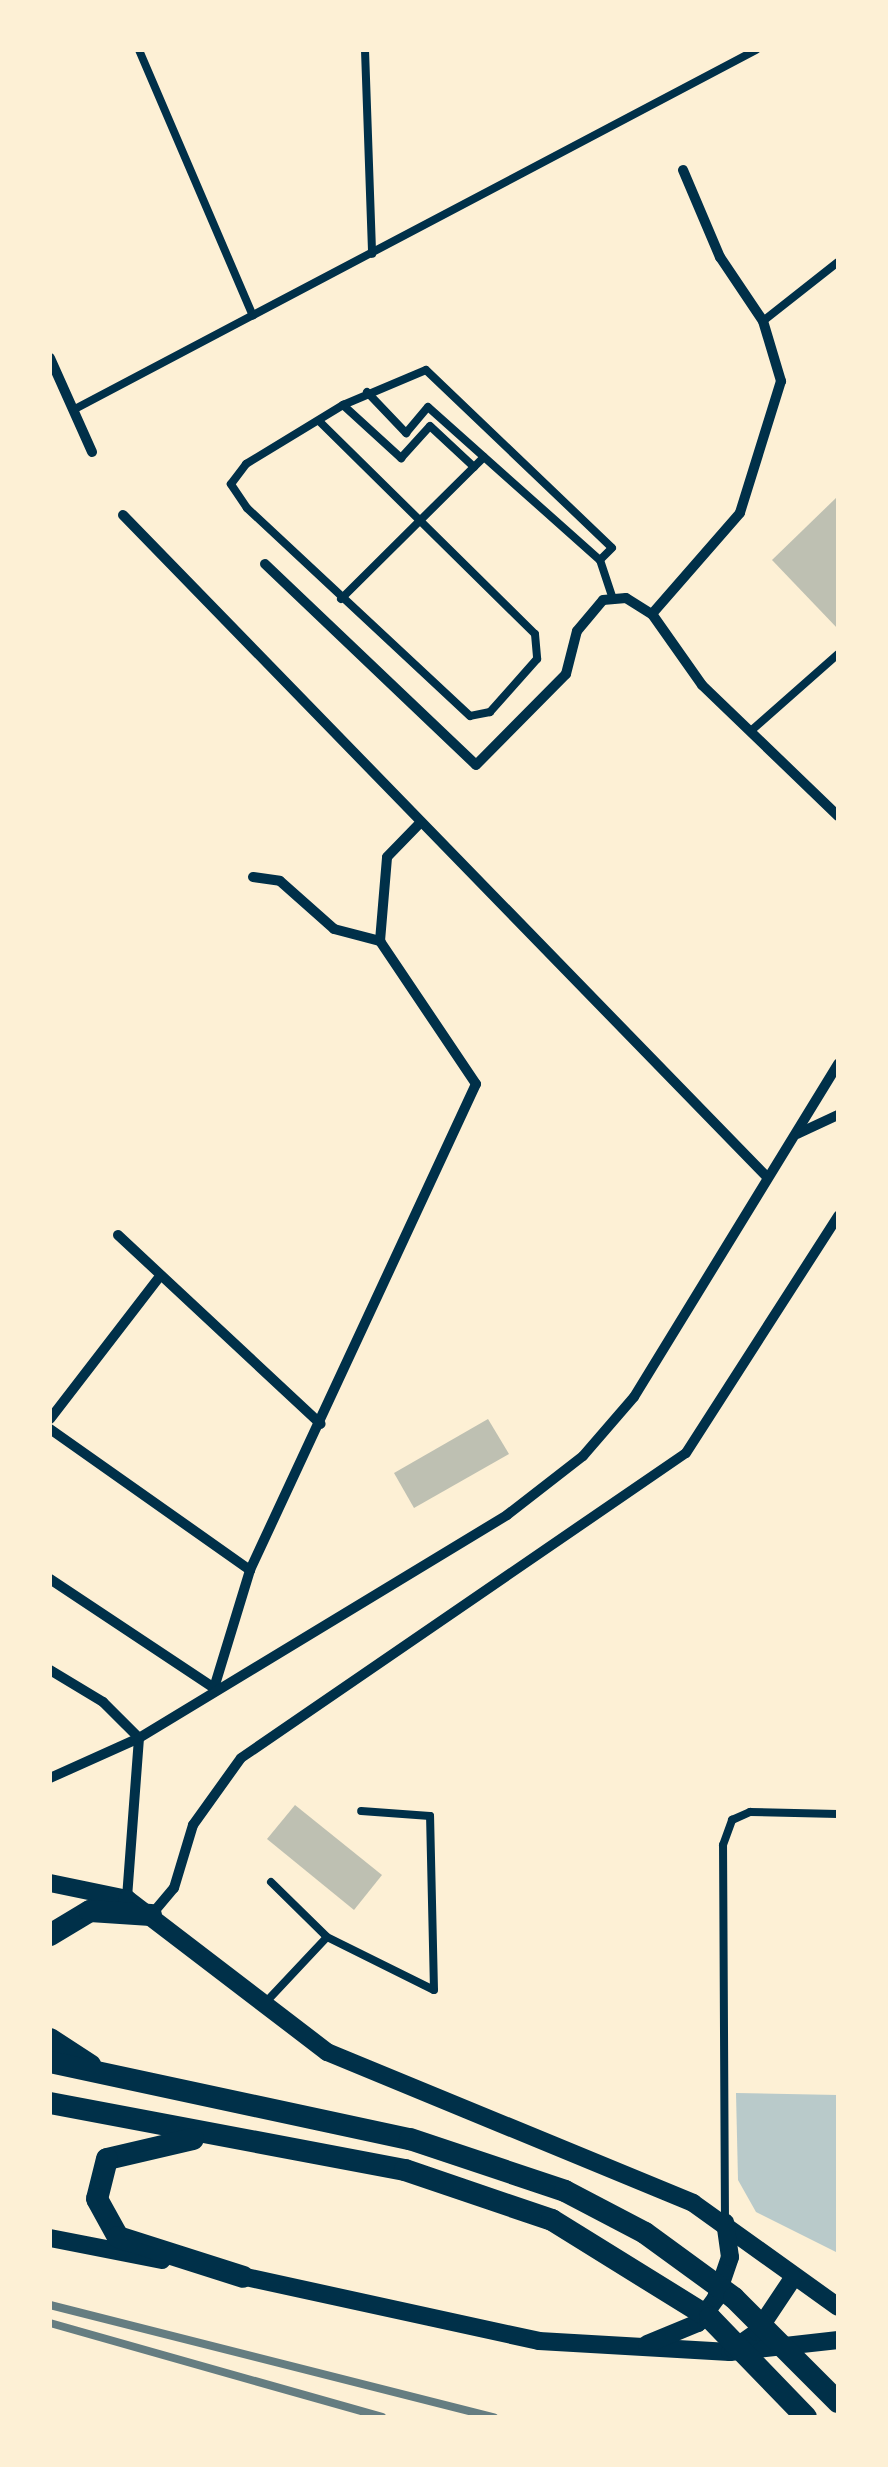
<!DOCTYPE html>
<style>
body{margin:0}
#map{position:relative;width:888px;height:2467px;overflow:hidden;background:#fdf0d5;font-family:"Open Sans",sans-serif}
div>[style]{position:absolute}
.green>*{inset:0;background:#b9caca}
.building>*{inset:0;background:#bec0b2}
.service>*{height:8px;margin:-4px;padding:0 4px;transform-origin:4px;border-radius:4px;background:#003049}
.minor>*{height:10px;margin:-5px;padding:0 5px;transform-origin:5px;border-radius:5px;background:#003049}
.tertiary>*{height:18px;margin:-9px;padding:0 9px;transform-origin:9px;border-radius:9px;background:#003049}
.primary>*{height:22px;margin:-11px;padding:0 11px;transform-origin:11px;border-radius:11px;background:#003049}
.rail>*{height:8px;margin:-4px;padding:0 4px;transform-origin:4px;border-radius:4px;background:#657d81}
span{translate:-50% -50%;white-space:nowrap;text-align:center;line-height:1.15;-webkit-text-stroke:10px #fdf0d5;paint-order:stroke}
.frame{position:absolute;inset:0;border:52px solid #fdf0d5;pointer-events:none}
</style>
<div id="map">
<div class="green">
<i style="clip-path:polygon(736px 2093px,838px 2095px,838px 2253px,756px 2212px,738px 2180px)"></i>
</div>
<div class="building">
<i style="clip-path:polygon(838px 496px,838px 629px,772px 560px)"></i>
<i style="clip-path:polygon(488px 1419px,509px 1454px,414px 1508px,394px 1473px)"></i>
<i style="clip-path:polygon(295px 1805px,382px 1875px,354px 1910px,267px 1839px)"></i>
</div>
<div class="service">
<i style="left:139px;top:50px;width:289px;rotate:66.8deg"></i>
<i style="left:365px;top:50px;width:204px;rotate:88deg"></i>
<i style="left:763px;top:321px;width:95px;rotate:-38.2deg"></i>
<i style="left:367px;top:392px;width:57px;rotate:46.4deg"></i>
<i style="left:406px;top:433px;width:34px;rotate:-50deg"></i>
<i style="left:428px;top:407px;width:230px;rotate:41.7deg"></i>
<i style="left:600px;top:560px;width:41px;rotate:71.6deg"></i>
<i style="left:343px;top:405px;width:79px;rotate:42.4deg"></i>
<i style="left:401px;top:458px;width:43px;rotate:-47.8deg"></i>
<i style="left:430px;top:426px;width:60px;rotate:43deg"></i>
<i style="left:474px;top:467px;width:14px;rotate:-45deg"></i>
<i style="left:73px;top:410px;width:772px;rotate:-27.79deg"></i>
<i style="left:319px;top:421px;width:303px;rotate:44.6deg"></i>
<i style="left:535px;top:634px;width:25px;rotate:85deg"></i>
<i style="left:537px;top:659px;width:71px;rotate:131.6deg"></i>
<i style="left:490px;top:712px;width:20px;rotate:169deg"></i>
<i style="left:470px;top:716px;width:305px;rotate:-137deg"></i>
<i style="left:247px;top:508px;width:29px;rotate:-124deg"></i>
<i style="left:231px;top:484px;width:25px;rotate:-53deg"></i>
<i style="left:246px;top:464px;width:114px;rotate:-31.3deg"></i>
<i style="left:343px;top:405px;width:90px;rotate:-22.9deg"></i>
<i style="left:426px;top:370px;width:257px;rotate:43.7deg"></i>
<i style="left:612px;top:548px;width:17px;rotate:135deg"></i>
<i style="left:341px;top:599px;width:187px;rotate:-44.8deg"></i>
<i style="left:753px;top:729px;width:113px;rotate:-41.4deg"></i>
<i style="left:271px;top:1882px;width:78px;rotate:44.5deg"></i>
<i style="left:266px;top:2002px;width:89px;rotate:-46.8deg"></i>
<i style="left:327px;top:1937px;width:119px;rotate:26.4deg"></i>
<i style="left:434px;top:1990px;width:174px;rotate:-91.3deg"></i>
<i style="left:430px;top:1816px;width:69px;rotate:-175.9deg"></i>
<i style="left:725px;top:2222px;width:377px;rotate:-90.3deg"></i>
<i style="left:723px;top:1845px;width:27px;rotate:-70deg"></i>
<i style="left:732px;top:1820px;width:20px;rotate:-24deg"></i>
<i style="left:750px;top:1812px;width:88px;rotate:1.3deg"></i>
</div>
<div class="minor">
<i style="left:683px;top:170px;width:95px;rotate:67deg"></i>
<i style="left:720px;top:257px;width:77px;rotate:56.1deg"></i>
<i style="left:763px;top:321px;width:63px;rotate:73.3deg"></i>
<i style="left:781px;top:381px;width:138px;rotate:107.3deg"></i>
<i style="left:740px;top:513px;width:134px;rotate:131.1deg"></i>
<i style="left:652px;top:614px;width:87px;rotate:54.8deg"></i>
<i style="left:702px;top:685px;width:189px;rotate:43.9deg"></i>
<i style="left:50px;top:358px;width:103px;rotate:65.9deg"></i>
<i style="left:123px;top:515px;width:924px;rotate:45.79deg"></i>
<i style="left:265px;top:564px;width:291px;rotate:43.6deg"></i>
<i style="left:476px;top:765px;width:128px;rotate:-45.3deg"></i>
<i style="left:566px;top:674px;width:44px;rotate:-75.7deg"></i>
<i style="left:577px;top:631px;width:40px;rotate:-50deg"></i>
<i style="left:603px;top:600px;width:23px;rotate:-5deg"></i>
<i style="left:626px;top:598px;width:31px;rotate:32deg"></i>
<i style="left:253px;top:877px;width:27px;rotate:8deg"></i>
<i style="left:280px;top:881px;width:72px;rotate:41.6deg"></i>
<i style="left:334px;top:929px;width:48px;rotate:14.6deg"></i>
<i style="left:797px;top:1134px;width:45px;rotate:-24.9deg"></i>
<i style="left:118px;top:1235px;width:277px;rotate:43deg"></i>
<i style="left:50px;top:1419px;width:177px;rotate:-52.4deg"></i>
<i style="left:50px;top:1429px;width:245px;rotate:35.2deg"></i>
<i style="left:50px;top:1579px;width:197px;rotate:33.6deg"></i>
<i style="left:214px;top:1688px;width:123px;rotate:-73deg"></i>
<i style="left:250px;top:1570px;width:536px;rotate:-65.06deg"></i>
<i style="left:476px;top:1084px;width:172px;rotate:-123.9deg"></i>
<i style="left:380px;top:941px;width:84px;rotate:-85.2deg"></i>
<i style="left:387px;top:857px;width:45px;rotate:-45.9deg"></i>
<i style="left:50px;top:1670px;width:62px;rotate:31.1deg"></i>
<i style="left:103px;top:1702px;width:51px;rotate:45deg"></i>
<i style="left:139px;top:1738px;width:161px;rotate:94.3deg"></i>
<i style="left:50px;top:1778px;width:98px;rotate:-24.2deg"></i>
<i style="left:139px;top:1738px;width:430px;rotate:-31.2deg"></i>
<i style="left:507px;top:1515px;width:96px;rotate:-37.8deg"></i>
<i style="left:583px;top:1456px;width:78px;rotate:-49.2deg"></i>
<i style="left:634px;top:1397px;width:391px;rotate:-58.5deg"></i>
<i style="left:152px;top:1914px;width:34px;rotate:-50deg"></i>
<i style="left:174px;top:1888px;width:66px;rotate:-73.2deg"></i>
<i style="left:193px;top:1825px;width:82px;rotate:-54.4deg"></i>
<i style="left:241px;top:1758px;width:539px;rotate:-34.43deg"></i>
<i style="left:686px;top:1453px;width:282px;rotate:-57.3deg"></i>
</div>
<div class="tertiary">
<i style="left:50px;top:1883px;width:79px;rotate:11.7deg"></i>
<i style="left:127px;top:1899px;width:252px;rotate:37.4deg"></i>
<i style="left:327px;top:2052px;width:396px;rotate:22.4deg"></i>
<i style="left:693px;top:2203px;width:178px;rotate:35.6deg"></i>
<i style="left:50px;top:2238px;width:114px;rotate:11.1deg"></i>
<i style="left:232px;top:2274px;width:314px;rotate:12.3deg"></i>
<i style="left:539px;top:2341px;width:191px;rotate:3.3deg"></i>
<i style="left:730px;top:2352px;width:109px;rotate:-6.3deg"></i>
<i style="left:647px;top:2344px;width:55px;rotate:-22.4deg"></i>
<i style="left:698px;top:2323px;width:31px;rotate:-54deg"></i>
<i style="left:716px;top:2298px;width:43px;rotate:-71.1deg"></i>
<i style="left:730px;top:2257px;width:35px;rotate:-98deg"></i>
<i style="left:733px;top:2349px;width:29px;rotate:-35deg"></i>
<i style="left:757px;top:2332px;width:65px;rotate:-56.3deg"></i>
</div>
<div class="primary">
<i style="left:50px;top:1935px;width:47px;rotate:-31deg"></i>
<i style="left:90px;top:1911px;width:61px;rotate:3.8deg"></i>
<i style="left:50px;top:2039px;width:48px;rotate:33deg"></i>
<i style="left:50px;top:2062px;width:368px;rotate:12.1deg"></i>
<i style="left:410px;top:2139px;width:163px;rotate:18.5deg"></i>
<i style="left:565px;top:2191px;width:90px;rotate:27.7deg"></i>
<i style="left:645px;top:2233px;width:110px;rotate:36.1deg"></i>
<i style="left:734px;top:2298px;width:147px;rotate:45deg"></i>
<i style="left:50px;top:2103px;width:361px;rotate:10.7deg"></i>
<i style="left:405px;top:2170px;width:155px;rotate:18.8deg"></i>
<i style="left:552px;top:2220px;width:186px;rotate:31.8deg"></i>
<i style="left:710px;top:2318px;width:138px;rotate:45.9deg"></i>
<i style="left:193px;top:2139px;width:88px;rotate:166.9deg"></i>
<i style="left:107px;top:2159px;width:41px;rotate:104deg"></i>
<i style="left:97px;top:2199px;width:43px;rotate:61.1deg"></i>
<i style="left:118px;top:2237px;width:131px;rotate:17.7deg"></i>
</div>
<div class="rail">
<i style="left:50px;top:2305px;width:458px;rotate:14.2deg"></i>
<i style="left:50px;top:2323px;width:345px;rotate:15.8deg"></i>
</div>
<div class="frame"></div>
</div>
